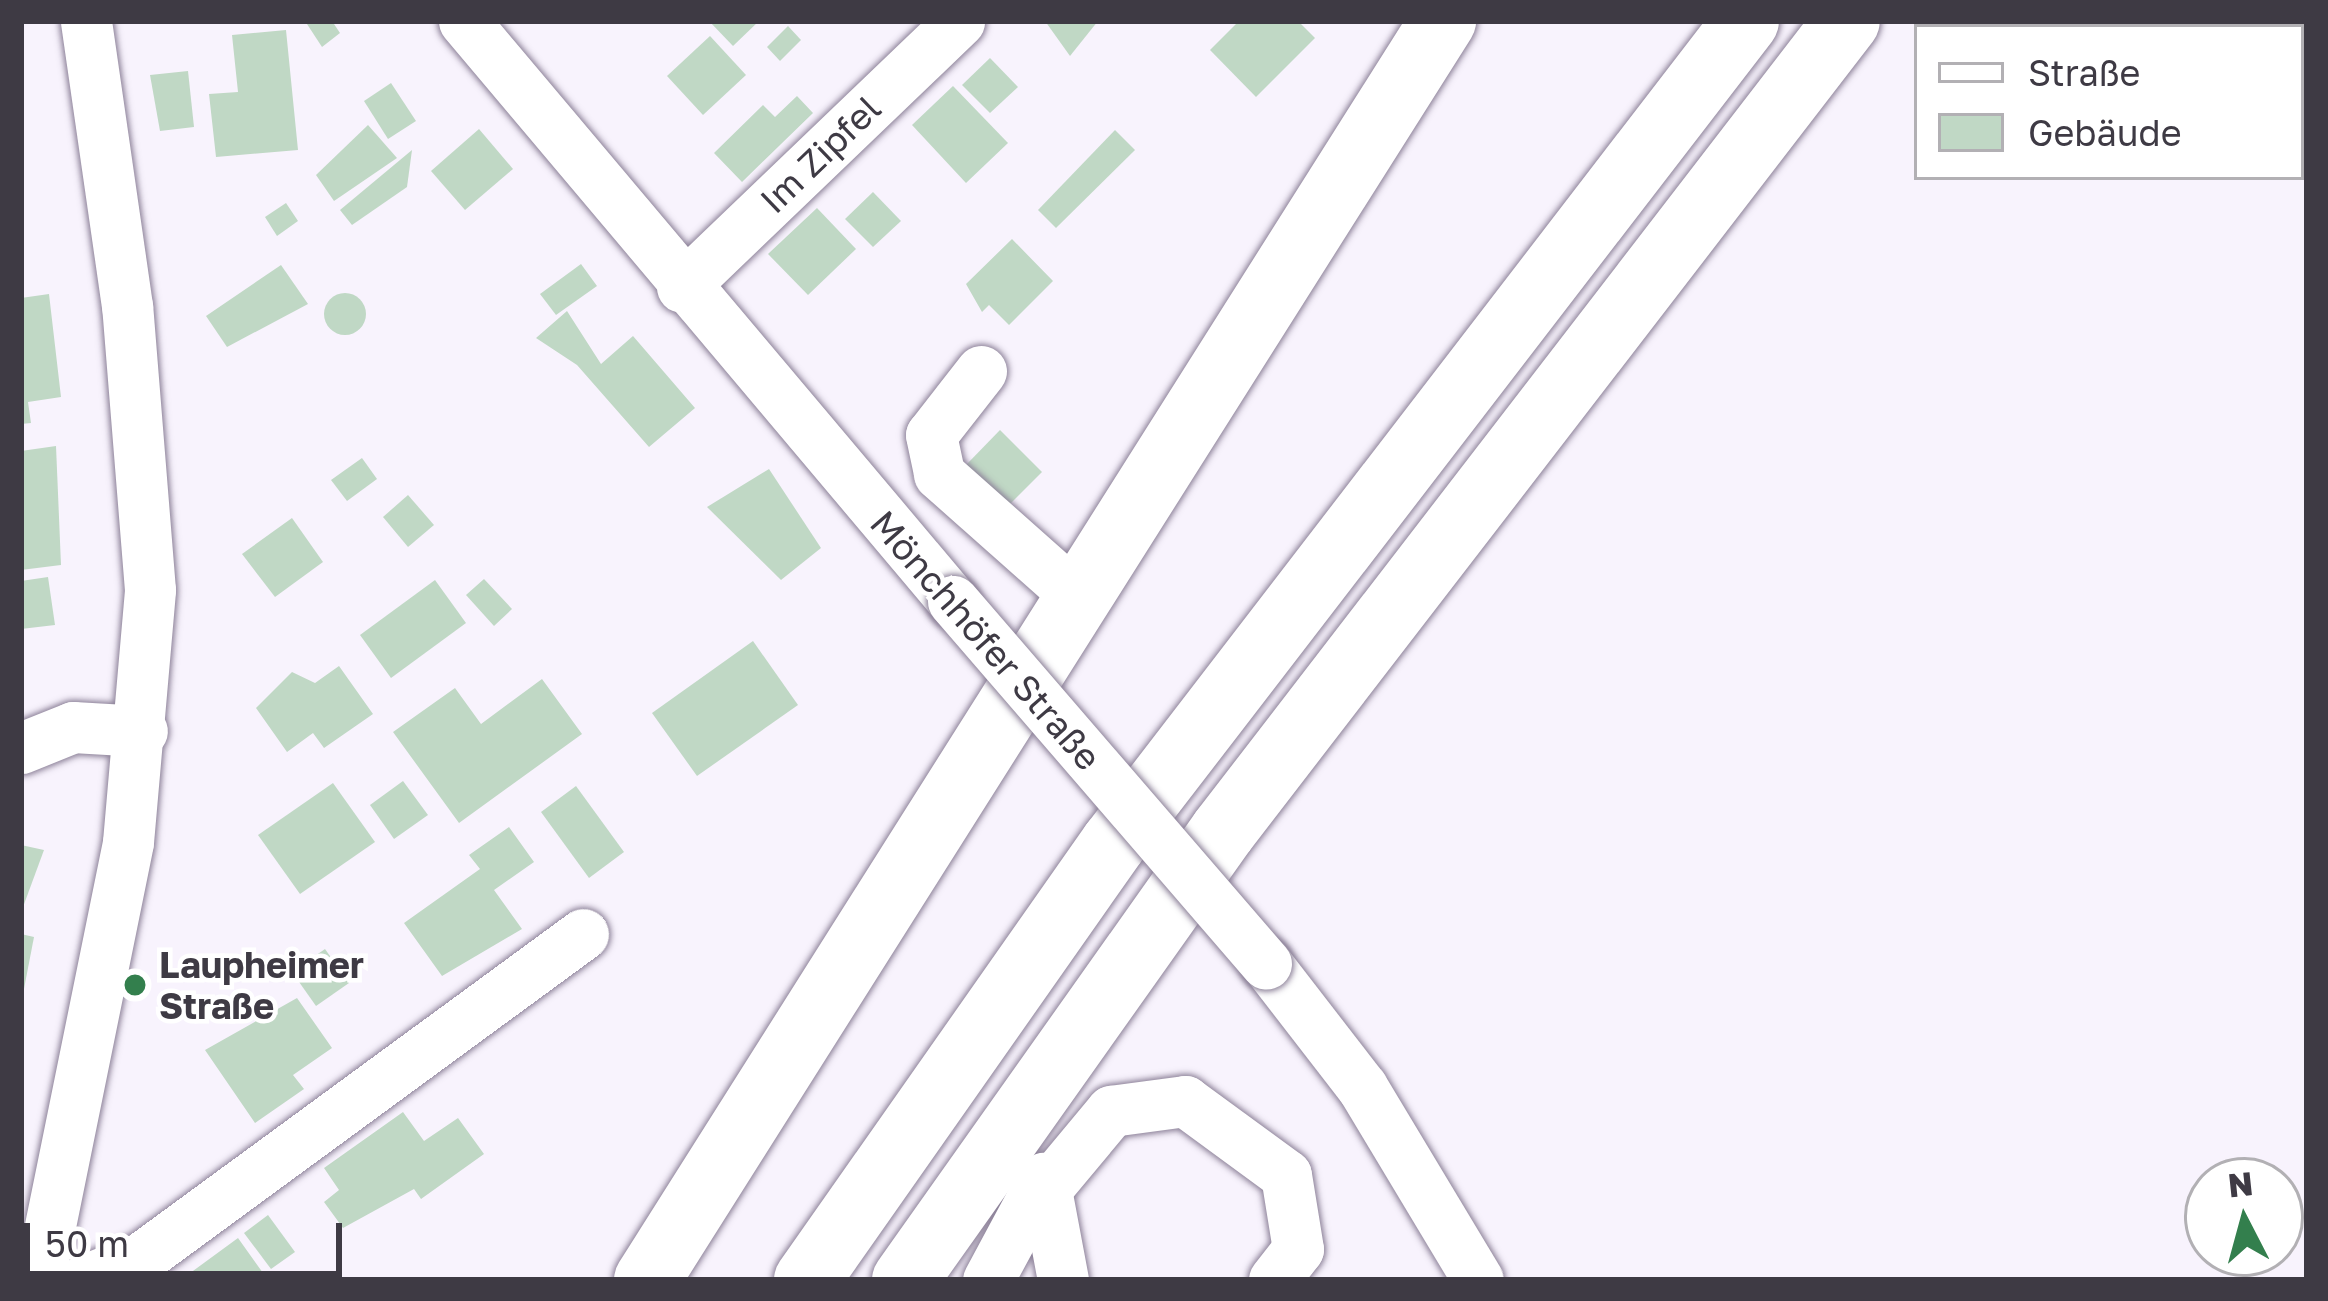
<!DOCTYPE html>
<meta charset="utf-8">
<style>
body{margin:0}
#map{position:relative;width:2328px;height:1301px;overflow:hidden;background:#f8f3fd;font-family:"Golos Text",sans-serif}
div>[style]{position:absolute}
.building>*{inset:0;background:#c0d8c5}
.round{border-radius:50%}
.roads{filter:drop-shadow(0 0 3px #8d8299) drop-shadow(0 0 3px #8d8299)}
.minor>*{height:51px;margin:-25.5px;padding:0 25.5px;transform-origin:25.5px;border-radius:25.5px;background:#fff}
.major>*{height:66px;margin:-33px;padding:0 33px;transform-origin:33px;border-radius:33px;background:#fff}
.highway>*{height:66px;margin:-33px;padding:0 33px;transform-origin:33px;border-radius:33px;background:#fff}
.bridges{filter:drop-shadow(0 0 3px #8d8299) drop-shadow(0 0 3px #8d8299)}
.minor-bridge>*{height:51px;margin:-25.5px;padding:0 25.5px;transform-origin:25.5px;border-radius:25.5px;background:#fff}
.dots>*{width:33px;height:33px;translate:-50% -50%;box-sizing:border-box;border:6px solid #fff;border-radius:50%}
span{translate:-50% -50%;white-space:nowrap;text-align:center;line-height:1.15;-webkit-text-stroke:9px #fff;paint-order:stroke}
.street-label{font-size:36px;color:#3e3a44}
.poi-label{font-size:36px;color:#3e3a44;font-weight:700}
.left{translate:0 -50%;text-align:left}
.frame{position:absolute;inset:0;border:24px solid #3e3a44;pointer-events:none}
.legend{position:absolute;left:1914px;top:24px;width:390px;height:156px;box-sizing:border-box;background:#fff;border:3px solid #b2b0b4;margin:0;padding:15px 21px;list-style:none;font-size:36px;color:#3e3a44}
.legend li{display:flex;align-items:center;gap:24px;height:60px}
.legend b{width:60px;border:3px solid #b2b0b4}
.north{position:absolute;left:2184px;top:1157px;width:120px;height:120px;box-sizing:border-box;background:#fff;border:3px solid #b2b0b4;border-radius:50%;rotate:354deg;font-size:33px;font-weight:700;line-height:48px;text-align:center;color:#3e3a44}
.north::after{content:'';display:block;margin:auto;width:42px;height:54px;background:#337f4d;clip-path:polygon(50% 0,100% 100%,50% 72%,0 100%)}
.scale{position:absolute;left:24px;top:1223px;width:318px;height:54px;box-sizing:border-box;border:6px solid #3e3a44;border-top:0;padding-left:15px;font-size:36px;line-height:42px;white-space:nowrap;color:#3e3a44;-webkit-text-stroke:9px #fff;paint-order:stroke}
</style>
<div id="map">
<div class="building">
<i style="clip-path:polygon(305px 21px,332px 21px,340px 33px,322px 47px)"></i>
<i style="clip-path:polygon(709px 21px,759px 21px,733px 46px)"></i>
<i style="clip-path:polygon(1045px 21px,1098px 21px,1070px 56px)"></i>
<i style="clip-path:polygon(1239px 21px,1298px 21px,1315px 38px,1256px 97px,1210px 50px)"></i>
<i style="clip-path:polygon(788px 26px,801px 40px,780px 61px,767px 47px)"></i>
<i style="clip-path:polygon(286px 30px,298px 150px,216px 157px,209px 94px,238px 92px,232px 35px)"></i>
<i style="clip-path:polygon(710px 36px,746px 75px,703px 115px,667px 76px)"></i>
<i style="clip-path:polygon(990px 58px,1018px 87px,990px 113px,962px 85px)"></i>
<i style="clip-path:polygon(188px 71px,194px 127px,160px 131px,150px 75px)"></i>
<i style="clip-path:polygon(391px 83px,416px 121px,388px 139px,364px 101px)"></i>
<i style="clip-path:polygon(953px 86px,1008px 143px,966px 183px,912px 125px)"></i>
<i style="clip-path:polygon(797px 96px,813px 113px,742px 182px,714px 153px,763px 105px,775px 117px)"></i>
<i style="clip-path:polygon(368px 125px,397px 158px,334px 201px,316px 175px)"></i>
<i style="clip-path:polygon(479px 129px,513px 169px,465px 210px,431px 171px)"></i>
<i style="clip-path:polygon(1115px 130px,1135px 150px,1056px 228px,1038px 210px)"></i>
<i style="clip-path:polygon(412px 150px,407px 187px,352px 225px,340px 210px)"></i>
<i style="clip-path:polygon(873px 192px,901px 221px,873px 247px,845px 219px)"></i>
<i style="clip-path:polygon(286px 203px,298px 221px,277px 236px,265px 217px)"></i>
<i style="clip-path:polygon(817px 208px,856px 249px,808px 295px,768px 254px)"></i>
<i style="clip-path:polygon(1012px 239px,1053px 281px,1009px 325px,989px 305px,982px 312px,966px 284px)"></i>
<i style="clip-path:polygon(581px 264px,597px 286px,556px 315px,540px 294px)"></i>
<i style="clip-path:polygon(281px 265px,308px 304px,227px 347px,206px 316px)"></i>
<i class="round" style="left:324px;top:293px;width:42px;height:42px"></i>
<i style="clip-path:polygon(49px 294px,61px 397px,28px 402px,31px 423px,21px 424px,21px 298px)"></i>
<i style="clip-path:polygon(567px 311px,601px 364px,633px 336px,695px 408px,649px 447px,577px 365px,536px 338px)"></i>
<i style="clip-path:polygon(1000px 430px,1042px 472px,1008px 506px,966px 465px)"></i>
<i style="clip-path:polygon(56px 446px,61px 565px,21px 570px,21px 451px)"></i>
<i style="clip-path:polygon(362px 458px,377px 479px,347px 501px,331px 480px)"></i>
<i style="clip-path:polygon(769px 469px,821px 548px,781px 580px,707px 507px)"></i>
<i style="clip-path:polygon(408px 495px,434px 525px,408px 547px,383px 517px)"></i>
<i style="clip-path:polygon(292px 518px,323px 562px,275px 597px,242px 554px)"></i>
<i style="clip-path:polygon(48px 577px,55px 625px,21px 629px,21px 581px)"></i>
<i style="clip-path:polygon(484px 579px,512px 609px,494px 626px,466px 595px)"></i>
<i style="clip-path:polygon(435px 580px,466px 623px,391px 678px,360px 635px)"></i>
<i style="clip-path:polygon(753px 641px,798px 705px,697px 776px,652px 713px)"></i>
<i style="clip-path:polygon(339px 666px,373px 714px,324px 748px,313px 733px,287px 752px,256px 708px,292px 672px,315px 683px)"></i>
<i style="clip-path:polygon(542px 679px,582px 734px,459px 823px,393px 732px,455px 688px,481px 724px)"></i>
<i style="clip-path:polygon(403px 781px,428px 815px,394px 839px,370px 805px)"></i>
<i style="clip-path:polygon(333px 783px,375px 842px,300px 894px,258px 835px)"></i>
<i style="clip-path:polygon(576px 786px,624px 852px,589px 878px,541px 812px)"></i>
<i style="clip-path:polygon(509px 827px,534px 862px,494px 890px,522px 929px,442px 976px,404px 923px,480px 869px,469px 855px)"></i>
<i style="clip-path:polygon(21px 845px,44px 850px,23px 907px,21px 906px)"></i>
<i style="clip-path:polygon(21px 934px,34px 937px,23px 994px,21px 994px)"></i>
<i style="clip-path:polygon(325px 949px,349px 983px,316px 1006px,292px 972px)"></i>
<i style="clip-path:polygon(297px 998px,332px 1048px,293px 1075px,304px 1089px,255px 1123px,205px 1050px)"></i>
<i style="clip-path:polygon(403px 1112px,424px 1141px,458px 1118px,484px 1154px,421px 1199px,414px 1189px,343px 1228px,324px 1202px,339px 1190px,324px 1168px)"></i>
<i style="clip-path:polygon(268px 1215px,295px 1252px,271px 1269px,244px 1233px)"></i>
<i style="clip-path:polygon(238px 1238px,268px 1280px,164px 1280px,182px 1279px)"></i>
</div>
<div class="roads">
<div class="minor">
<i style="left:464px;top:21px;width:759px;rotate:49.87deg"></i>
<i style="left:682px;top:287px;width:384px;rotate:-43.8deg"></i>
<i style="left:981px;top:371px;width:81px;rotate:128deg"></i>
<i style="left:931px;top:435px;width:40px;rotate:78deg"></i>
<i style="left:939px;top:474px;width:191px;rotate:41.6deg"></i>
<i style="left:21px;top:748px;width:56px;rotate:-22deg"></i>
<i style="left:73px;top:727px;width:69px;rotate:3.3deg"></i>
<i style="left:1266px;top:963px;width:157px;rotate:52.3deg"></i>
<i style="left:1362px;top:1087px;width:225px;rotate:59deg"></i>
<i style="left:39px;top:1280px;width:447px;rotate:-78.5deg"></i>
<i style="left:128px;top:842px;width:253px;rotate:-85deg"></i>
<i style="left:150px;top:590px;width:285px;rotate:-94.6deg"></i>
<i style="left:127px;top:306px;width:288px;rotate:-98.2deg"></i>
<i style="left:84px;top:1280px;width:61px;rotate:-21.1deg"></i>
<i style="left:141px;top:1258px;width:548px;rotate:-36.24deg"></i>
<i style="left:988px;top:1280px;width:116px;rotate:-61.7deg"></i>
<i style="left:1063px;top:1280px;width:93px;rotate:-100.6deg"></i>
<i style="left:1046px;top:1189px;width:102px;rotate:-50.2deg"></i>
<i style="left:1111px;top:1111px;width:75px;rotate:-7.7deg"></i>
<i style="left:1185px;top:1101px;width:125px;rotate:36.2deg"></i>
<i style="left:1286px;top:1175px;width:75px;rotate:80.8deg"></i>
<i style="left:1298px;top:1249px;width:39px;rotate:128deg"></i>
</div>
<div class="major">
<i style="left:647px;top:1280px;width:1490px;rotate:-57.7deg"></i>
</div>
<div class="highway">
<i style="left:807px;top:1280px;width:533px;rotate:-54.94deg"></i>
<i style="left:1113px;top:844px;width:1038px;rotate:-52.43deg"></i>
<i style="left:905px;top:1280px;width:550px;rotate:-54.69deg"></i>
<i style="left:1223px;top:831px;width:1022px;rotate:-52.39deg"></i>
</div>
</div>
<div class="bridges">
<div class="minor-bridge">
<i style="left:953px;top:601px;width:479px;rotate:49.2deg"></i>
</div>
</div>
<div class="dots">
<i style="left:135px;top:985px;background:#337f4d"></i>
</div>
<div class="street-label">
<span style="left:820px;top:154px;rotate:-44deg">Im Zipfel</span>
<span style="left:986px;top:640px;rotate:49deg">Mönchhöfer Straße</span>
</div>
<div class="poi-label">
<span class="left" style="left:159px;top:985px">Laupheimer<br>Straße</span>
</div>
<div class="frame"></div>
<ul class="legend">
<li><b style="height:15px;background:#fff"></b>Straße</li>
<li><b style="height:33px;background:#c0d8c5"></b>Gebäude</li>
</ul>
<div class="north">N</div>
<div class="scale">50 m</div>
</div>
